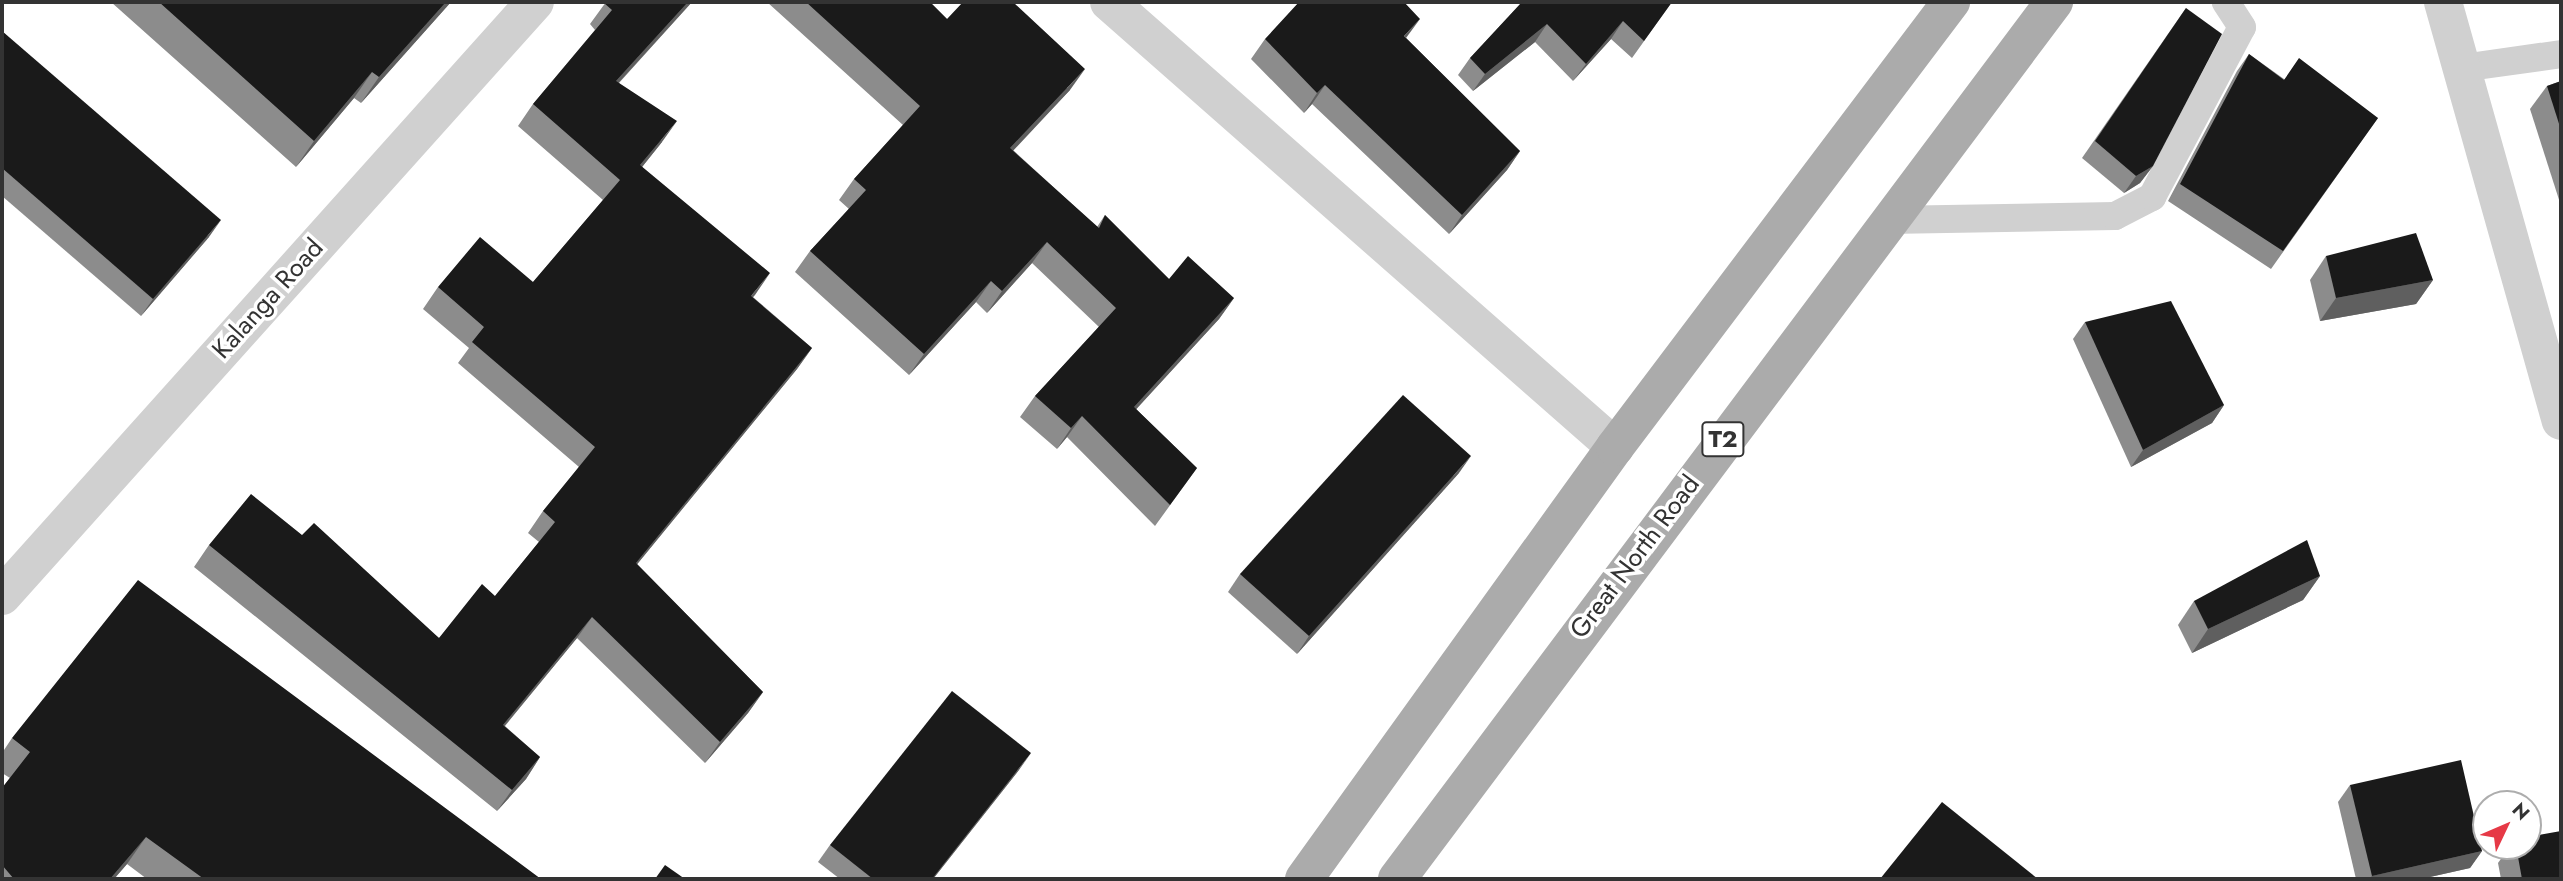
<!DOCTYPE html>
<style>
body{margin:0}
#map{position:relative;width:2563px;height:881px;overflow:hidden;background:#fff;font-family:Jost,sans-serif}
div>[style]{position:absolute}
.service>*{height:28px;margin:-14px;padding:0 14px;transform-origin:14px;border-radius:14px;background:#d0d0d0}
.minor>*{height:38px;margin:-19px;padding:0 19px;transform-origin:19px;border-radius:19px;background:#d0d0d0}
.primary>*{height:38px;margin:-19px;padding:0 19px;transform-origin:19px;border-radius:19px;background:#ababab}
.wall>*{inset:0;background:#8c8c8c}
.shaded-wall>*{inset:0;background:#5f5f5f}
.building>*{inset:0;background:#1a1a1a}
span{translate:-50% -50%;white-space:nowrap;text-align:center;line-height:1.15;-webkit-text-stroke:7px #fff;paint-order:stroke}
.shield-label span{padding:2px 5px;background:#fff;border:2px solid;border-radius:5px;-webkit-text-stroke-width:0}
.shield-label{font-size:24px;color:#333;font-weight:700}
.street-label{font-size:26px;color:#333}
.frame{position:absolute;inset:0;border:4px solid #333;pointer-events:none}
.north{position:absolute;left:2472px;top:790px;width:70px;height:70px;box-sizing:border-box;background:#fff;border:2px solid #adadad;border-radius:50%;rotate:46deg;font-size:19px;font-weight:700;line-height:28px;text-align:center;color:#333}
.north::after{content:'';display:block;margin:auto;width:24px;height:32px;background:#e63946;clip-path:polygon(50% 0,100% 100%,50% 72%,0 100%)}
</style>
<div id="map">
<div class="service">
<i style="left:2462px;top:68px;width:100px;rotate:-8deg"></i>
<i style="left:1888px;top:220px;width:227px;rotate:-1deg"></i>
<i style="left:2115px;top:216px;width:42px;rotate:-27.2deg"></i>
<i style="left:2152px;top:197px;width:192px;rotate:-62.1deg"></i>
<i style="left:2242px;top:27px;width:30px;rotate:-123deg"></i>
</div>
<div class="minor">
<i style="left:1109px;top:2px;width:674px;rotate:41.33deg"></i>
<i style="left:2443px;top:2px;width:435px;rotate:74.3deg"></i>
<i style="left:2px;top:596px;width:798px;rotate:-48.1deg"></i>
</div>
<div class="primary">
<i style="left:1304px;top:879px;width:532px;rotate:-54.25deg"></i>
<i style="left:1615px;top:447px;width:558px;rotate:-52.95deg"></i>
<i style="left:1397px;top:879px;width:1096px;rotate:-53.16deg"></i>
</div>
<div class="wall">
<i style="clip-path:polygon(111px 2px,451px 2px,361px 103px,354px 98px,296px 167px)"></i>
<i style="clip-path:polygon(606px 2px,692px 2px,619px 83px,662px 142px,642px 167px,753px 297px,812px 348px,797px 369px,637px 564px,763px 692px,748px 713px,705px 763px,577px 638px,505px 726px,540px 757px,526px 779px,497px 811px,194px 567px,209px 545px,302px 535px,439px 638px,495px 596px,539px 542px,528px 533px,543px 511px,579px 467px,458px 363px,469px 348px,423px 309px,438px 287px,533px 282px,603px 200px,518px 126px,533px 104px,595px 30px,590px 24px)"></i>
<i style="clip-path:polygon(767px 2px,930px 2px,947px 19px,1070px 90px,1013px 150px,1097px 227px,1105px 215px,1169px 279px,1234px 298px,1219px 319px,1136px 409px,1197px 468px,1155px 526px,1067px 437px,1057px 449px,1020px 417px,1035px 396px,1099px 327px,1032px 263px,987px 313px,976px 302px,909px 375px,795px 272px,810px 251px,849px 209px,839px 200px,854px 179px,903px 125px)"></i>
<i style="clip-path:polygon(1522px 2px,1672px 2px,1632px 58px,1611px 39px,1573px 81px,1535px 42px,1473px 91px,1458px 75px,1470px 58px)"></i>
<i style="clip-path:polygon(2186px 8px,2153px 166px,2140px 183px,2124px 193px,2082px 158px)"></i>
<i style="clip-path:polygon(2px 31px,209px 237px,141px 316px,2px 196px)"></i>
<i style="clip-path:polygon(1406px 38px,1520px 151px,1507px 170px,1449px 234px,1312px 104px,1304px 113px,1251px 59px,1265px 39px)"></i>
<i style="clip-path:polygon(2249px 54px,2284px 79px,2378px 118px,2271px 269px,2168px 201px,2237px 71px)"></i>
<i style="clip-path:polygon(2561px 81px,2561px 206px,2530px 109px,2547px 86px)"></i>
<i style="clip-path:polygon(2326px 256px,2433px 280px,2416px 304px,2320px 321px,2310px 280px)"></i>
<i style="clip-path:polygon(2085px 322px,2224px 405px,2212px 423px,2131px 467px,2073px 339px)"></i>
<i style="clip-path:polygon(1459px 473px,1297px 654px,1228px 592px,1240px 574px)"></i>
<i style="clip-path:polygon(2320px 576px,2303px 600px,2192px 653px,2178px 625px,2194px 601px)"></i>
<i style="clip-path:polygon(12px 738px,541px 879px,147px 879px,127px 864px,114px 879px,2px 879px,2px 788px,10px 778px,2px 773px,2px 753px)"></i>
<i style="clip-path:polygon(1019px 770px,933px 879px,840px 879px,818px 862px,830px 845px)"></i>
<i style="clip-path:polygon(2350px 785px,2482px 851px,2470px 868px,2421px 879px,2356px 879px,2338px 802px)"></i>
<i style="clip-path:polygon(2510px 846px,2528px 846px,2561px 879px,2501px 879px,2498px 863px)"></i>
</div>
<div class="shaded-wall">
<i style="clip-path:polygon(446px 2px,451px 2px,361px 103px,379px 77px)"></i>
<i style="clip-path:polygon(688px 2px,692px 2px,601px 102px,616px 81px)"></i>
<i style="clip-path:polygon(1420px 19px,1406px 38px,1404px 36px)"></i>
<i style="clip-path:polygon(1623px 21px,1611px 39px,1573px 81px,1586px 64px)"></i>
<i style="clip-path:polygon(1547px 24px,1535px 42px,1473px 91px,1485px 74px)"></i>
<i style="clip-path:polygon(1085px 69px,1070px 90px,996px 169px,1010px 148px)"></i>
<i style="clip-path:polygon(372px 72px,354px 98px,296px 167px,314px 141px)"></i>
<i style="clip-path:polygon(1325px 85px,1312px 104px,1304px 113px,1317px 93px)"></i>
<i style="clip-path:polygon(677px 121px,662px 142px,626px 187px,640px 165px)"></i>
<i style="clip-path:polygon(1520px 151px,1507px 170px,1449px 234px,1462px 215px)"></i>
<i style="clip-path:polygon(2153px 166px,2140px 183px,2124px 193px,2136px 176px)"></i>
<i style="clip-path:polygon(221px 220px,209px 237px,141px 316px,153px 299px)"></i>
<i style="clip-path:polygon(1047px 242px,1032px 263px,987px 313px,1002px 291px)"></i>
<i style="clip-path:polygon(770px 273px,755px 295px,736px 317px,751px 296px)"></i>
<i style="clip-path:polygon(2433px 280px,2416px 304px,2320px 321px,2336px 298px)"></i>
<i style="clip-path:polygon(991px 281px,976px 302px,909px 375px,924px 354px)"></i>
<i style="clip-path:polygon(1234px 298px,1219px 319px,1119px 428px,1134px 407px)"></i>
<i style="clip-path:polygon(812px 348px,797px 369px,621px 584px,636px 563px)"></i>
<i style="clip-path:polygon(2224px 405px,2212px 423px,2131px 467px,2143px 450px)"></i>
<i style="clip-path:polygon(1082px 416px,1067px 437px,1057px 449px,1071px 428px)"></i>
<i style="clip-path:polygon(1471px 456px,1459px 473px,1297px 654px,1309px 636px)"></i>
<i style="clip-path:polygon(2320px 576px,2303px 600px,2192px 653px,2208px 629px)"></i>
<i style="clip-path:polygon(592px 617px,577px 638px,488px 746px,503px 725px)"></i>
<i style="clip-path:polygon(763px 692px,748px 713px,705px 763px,720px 742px)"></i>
<i style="clip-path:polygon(1031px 753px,1019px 770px,933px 879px,932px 879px)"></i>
<i style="clip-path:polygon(540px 757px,526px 779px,497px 811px,512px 790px)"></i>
<i style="clip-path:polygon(146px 837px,127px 864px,114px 879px,110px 879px)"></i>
<i style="clip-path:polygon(2482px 851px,2470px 868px,2421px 879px,2369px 879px,2372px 876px)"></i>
</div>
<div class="building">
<i style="clip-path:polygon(159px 2px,446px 2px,379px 77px,372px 72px,314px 141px)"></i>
<i style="clip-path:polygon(606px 2px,688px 2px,616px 81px,677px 121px,640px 165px,770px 273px,751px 296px,812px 348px,636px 563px,763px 692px,720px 742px,592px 617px,503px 725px,540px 757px,512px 790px,209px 545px,251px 494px,302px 535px,314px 523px,439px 638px,482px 584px,495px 596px,555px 522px,543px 511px,595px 447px,472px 342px,484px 327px,438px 287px,480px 237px,533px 282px,620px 180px,533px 104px,612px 10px,604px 3px)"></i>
<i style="clip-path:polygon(806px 2px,930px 2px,947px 19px,963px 2px,1013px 2px,1085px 69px,1010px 148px,1099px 228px,1105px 215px,1169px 279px,1188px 256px,1234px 298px,1134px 407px,1197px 468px,1170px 505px,1082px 416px,1071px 428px,1035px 396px,1116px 308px,1047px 242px,1002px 291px,991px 281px,924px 354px,810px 251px,866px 190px,854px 179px,920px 106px)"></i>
<i style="clip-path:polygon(1299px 2px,1404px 2px,1420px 19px,1404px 36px,1520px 151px,1462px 215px,1325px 85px,1317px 93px,1265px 39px)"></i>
<i style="clip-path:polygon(1522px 2px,1672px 2px,1644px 41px,1623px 21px,1586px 64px,1547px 24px,1485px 74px,1470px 58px)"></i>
<i style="clip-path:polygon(2186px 8px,2222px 34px,2153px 166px,2136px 176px,2095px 141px)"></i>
<i style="clip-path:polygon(2px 31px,221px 220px,153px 299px,2px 168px)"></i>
<i style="clip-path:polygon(2249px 54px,2284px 80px,2299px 58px,2378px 118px,2283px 251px,2180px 184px)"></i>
<i style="clip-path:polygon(2561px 81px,2561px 130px,2547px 86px)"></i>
<i style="clip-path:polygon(2416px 233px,2433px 280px,2336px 298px,2326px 256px)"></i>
<i style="clip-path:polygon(2171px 301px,2224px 405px,2143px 450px,2085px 322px)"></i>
<i style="clip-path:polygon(1403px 395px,1471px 456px,1309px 636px,1240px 574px)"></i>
<i style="clip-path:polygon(2307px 540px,2320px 576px,2208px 629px,2194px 601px)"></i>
<i style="clip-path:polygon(138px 580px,541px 879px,204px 879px,146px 837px,110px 879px,14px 879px,2px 865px,2px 788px,30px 752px,12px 738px)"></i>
<i style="clip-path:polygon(952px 691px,1031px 753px,932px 879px,873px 879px,830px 845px)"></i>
<i style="clip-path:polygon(2461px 760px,2482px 851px,2372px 876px,2350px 785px)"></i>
<i style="clip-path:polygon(1942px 802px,2038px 879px,1880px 879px)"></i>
<i style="clip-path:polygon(2561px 831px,2561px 879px,2522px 879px,2516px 846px,2528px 846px,2528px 837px)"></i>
<i style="clip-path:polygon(665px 865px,685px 879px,655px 879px)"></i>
</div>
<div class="shield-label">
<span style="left:1723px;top:439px">T2</span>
</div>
<div class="street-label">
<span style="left:268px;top:299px;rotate:-48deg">Kalanga Road</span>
<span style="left:1635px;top:557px;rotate:-53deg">Great North Road</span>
</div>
<div class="frame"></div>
<div class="north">N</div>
</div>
